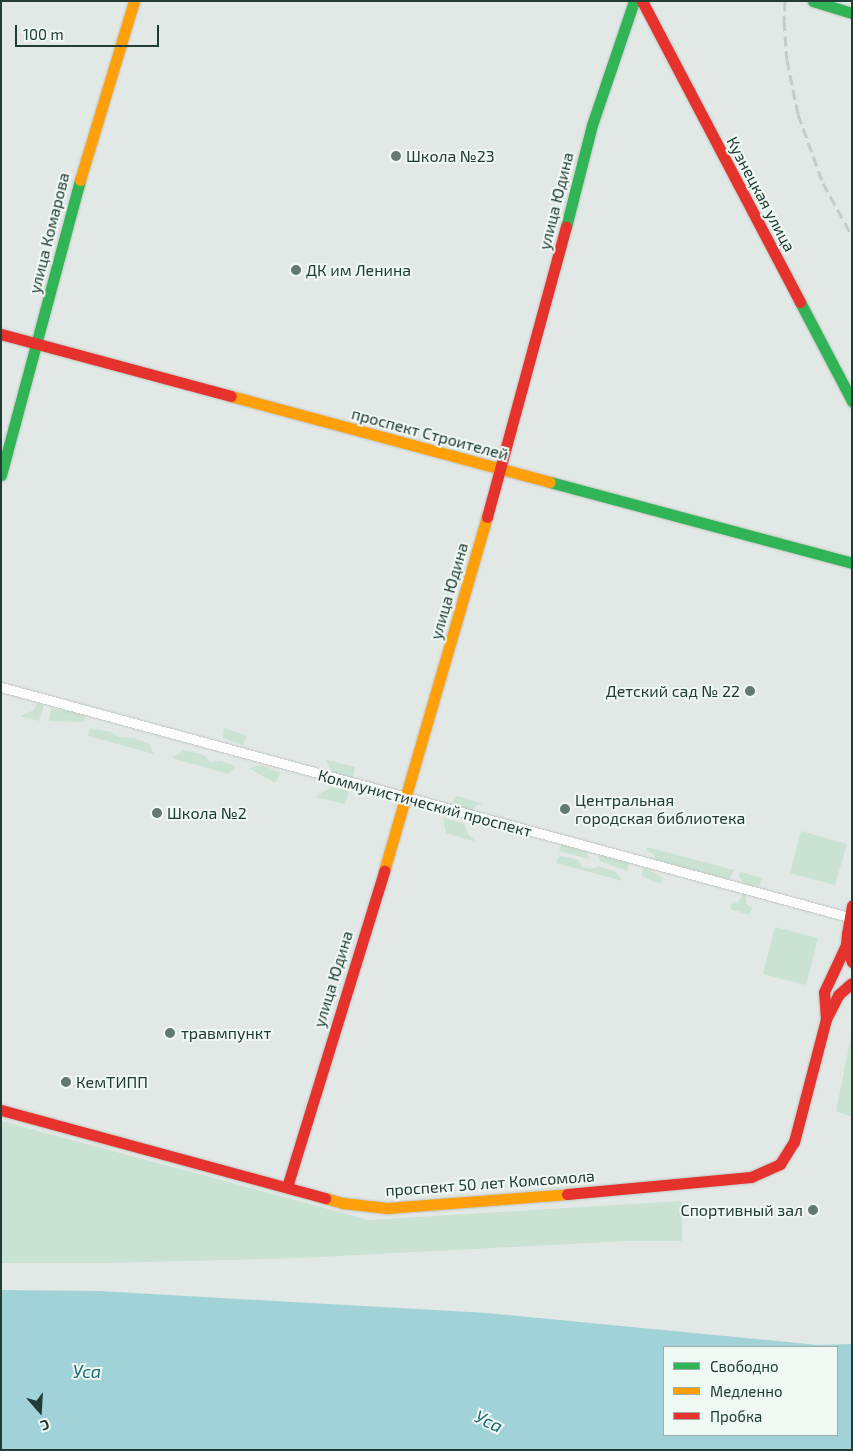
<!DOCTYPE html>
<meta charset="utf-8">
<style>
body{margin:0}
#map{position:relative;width:853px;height:1451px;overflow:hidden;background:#e2e8e5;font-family:"Exo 2",sans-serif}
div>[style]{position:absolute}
.green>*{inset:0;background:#cae2d1}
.water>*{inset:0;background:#a1d2d8}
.roads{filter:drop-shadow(0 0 1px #bfc5c2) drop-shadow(0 0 1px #bfc5c2)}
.street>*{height:9px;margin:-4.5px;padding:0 4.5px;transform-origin:4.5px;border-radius:4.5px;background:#fbfcfb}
.fast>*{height:11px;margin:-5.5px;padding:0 5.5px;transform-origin:5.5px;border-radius:5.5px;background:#30b455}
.slow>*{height:11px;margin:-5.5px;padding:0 5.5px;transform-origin:5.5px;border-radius:5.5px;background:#ff9f0a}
.jam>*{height:11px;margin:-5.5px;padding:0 5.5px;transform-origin:5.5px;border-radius:5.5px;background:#e5322d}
.rail>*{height:3px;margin-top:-1.5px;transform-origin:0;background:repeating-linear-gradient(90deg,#c6cac9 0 10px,transparent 0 15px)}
.dots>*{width:14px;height:14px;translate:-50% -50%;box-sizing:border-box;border:2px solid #f0f8f4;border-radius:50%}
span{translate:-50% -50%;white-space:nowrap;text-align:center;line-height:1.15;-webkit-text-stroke:4px #f0f8f4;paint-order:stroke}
.poi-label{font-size:16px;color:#203c34}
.left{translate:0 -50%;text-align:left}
.right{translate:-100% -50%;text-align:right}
.street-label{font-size:16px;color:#203c34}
.water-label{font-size:18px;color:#186b79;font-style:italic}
.frame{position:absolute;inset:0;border:2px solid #203c34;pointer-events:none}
.legend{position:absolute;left:663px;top:1346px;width:175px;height:90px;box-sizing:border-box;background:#f0f8f4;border:1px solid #9dada7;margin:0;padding:6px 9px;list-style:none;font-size:15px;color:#203c34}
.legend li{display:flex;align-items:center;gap:10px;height:25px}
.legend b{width:25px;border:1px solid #9dada7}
.north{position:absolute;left:15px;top:1386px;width:50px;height:50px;-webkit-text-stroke:4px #f0f8f4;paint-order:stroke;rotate:161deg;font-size:14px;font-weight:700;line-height:20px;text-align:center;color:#203c34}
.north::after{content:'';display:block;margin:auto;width:18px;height:22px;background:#203c34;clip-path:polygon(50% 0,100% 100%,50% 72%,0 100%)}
.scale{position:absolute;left:15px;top:25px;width:144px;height:22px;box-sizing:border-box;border:2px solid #203c34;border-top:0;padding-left:6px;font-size:15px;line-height:18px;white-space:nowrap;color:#203c34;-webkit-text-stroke:4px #f0f8f4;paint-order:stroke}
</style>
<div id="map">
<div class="green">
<i style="clip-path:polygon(37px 703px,44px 705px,39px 721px,20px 716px,34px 710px)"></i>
<i style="clip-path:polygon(51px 708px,85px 714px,84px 722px,49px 721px)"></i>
<i style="clip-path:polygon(90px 728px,111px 732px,119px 737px,134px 738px,149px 744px,154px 754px,88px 736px)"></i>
<i style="clip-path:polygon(224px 728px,247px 736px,243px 745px,223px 738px)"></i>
<i style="clip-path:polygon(184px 750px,204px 755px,210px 762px,220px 761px,236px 766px,229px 774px,172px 758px)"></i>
<i style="clip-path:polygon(326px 760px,355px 767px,352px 782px,334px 777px)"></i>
<i style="clip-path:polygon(261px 765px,281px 773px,275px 783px,249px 768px)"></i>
<i style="clip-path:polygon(331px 787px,349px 791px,345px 804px,315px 797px)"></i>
<i style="clip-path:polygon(457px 796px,484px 804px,477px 805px,469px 813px,448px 808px)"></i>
<i style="clip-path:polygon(443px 818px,464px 824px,468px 834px,476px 842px,446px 833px)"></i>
<i style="clip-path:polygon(801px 831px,847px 844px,835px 885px,790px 873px)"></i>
<i style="clip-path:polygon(562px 842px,583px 843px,589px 859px,559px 851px)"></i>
<i style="clip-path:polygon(596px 843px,619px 851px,630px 857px,627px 871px,600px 861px)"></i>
<i style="clip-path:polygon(647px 847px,734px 870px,729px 880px,656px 860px,654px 855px,646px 850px)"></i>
<i style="clip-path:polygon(559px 856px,576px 859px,583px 867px,592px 869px,599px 866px,616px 872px,623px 881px,556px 863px)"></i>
<i style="clip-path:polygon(644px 867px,663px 878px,660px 884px,641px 876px)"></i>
<i style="clip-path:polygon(740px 872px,762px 878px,760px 885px,748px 889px,746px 894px,746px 904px,752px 908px,750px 915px,730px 909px,731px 904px,737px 903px,742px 897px,744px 883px,739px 877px)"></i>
<i style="clip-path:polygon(775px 927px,818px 938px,806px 985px,763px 974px)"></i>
<i style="clip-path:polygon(852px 1032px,852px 1117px,836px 1111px)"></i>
<i style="clip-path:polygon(1px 1121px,369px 1220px,682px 1201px,682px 1241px,627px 1241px,300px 1258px,105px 1263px,1px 1263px)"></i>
</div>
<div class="water">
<i style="clip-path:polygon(evenodd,1px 1290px,99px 1291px,487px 1313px,818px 1345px,852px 1344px,852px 1450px,1px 1450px,1px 1290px,664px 1347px,837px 1347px,837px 1435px,664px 1435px,664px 1347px)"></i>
</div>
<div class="roads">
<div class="street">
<i style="left:1px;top:687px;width:879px;rotate:15.18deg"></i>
</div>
<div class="fast">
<i style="left:813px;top:1px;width:41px;rotate:17.1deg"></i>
<i style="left:566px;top:227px;width:105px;rotate:-75.7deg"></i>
<i style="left:592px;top:125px;width:131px;rotate:-71.3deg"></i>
<i style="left:800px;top:302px;width:112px;rotate:62.3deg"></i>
<i style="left:1px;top:475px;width:305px;rotate:-75deg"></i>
<i style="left:550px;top:482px;width:313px;rotate:15deg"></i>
</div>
<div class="slow">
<i style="left:80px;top:180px;width:187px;rotate:-73.2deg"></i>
<i style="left:231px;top:396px;width:330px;rotate:15.1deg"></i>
<i style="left:384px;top:871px;width:369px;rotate:-73.8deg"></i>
<i style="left:325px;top:1198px;width:19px;rotate:16deg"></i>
<i style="left:343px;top:1203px;width:44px;rotate:6.5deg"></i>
<i style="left:387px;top:1208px;width:181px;rotate:-4.4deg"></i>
</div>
<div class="jam">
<i style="left:642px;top:1px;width:340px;rotate:62.3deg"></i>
<i style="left:1px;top:334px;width:238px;rotate:15.1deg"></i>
<i style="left:487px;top:517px;width:301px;rotate:-74.8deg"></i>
<i style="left:852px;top:926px;width:9px;rotate:122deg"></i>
<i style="left:847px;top:934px;width:11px;rotate:95deg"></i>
<i style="left:846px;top:945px;width:18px;rotate:71deg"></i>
<i style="left:847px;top:934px;width:29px;rotate:-80deg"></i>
<i style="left:826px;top:1019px;width:27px;rotate:-94deg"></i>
<i style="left:824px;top:992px;width:52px;rotate:-64.9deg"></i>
<i style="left:1px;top:1110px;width:336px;rotate:15.2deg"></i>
<i style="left:287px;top:1187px;width:331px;rotate:-72.9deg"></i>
<i style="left:567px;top:1194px;width:185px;rotate:-5.3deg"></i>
<i style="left:751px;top:1177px;width:32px;rotate:-24deg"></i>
<i style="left:780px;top:1164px;width:26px;rotate:-58deg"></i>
<i style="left:794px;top:1142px;width:127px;rotate:-75.4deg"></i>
<i style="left:826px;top:1019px;width:27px;rotate:-63deg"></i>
<i style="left:838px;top:995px;width:18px;rotate:-41deg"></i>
</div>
</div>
<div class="rail">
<i style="left:785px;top:1px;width:20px;rotate:93deg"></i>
<i style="left:784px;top:21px;width:39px;rotate:86deg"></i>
<i style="left:787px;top:60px;width:55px;rotate:78.5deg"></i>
<i style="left:798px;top:114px;width:73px;rotate:70.1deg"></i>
<i style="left:823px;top:183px;width:60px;rotate:61.3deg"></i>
</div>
<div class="dots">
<i style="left:396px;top:156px;background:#647872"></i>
<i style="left:296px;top:270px;background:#647872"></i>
<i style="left:750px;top:691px;background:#647872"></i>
<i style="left:565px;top:809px;background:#647872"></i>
<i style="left:157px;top:813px;background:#647872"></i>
<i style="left:170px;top:1033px;background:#647872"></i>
<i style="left:66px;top:1082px;background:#647872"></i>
<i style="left:813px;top:1210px;background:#647872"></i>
</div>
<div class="poi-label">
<span class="left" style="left:406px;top:156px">Школа №23</span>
<span class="left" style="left:306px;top:270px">ДК им Ленина</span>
<span class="right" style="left:740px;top:691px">Детский сад № 22</span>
<span class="left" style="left:575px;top:809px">Центральная<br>городская библиотека</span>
<span class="left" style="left:167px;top:813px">Школа №2</span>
<span class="left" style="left:181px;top:1033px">травмпункт</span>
<span class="left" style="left:76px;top:1082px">КемТИПП</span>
<span class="right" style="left:803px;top:1210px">Спортивный зал</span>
</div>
<div class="street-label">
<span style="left:761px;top:194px;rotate:62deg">Кузнецкая улица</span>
<span style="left:556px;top:201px;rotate:-76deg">улица Юдина</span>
<span style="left:49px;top:233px;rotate:-76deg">улица Комарова</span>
<span style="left:430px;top:434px;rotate:15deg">проспект Строителей</span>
<span style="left:449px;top:591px;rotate:-74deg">улица Юдина</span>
<span style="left:425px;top:803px;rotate:15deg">Коммунистический проспект</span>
<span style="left:333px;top:979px;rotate:-73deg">улица Юдина</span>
<span style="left:490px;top:1183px;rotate:-4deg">проспект 50 лет Комсомола</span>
</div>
<div class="water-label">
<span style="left:87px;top:1371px">Уса</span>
<span style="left:489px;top:1421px;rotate:26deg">Уса</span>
</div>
<div class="frame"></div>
<ul class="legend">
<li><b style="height:6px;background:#30b455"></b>Свободно</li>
<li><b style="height:6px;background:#ff9f0a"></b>Медленно</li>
<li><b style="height:6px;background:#e5322d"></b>Пробка</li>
</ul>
<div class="north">С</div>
<div class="scale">100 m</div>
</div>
